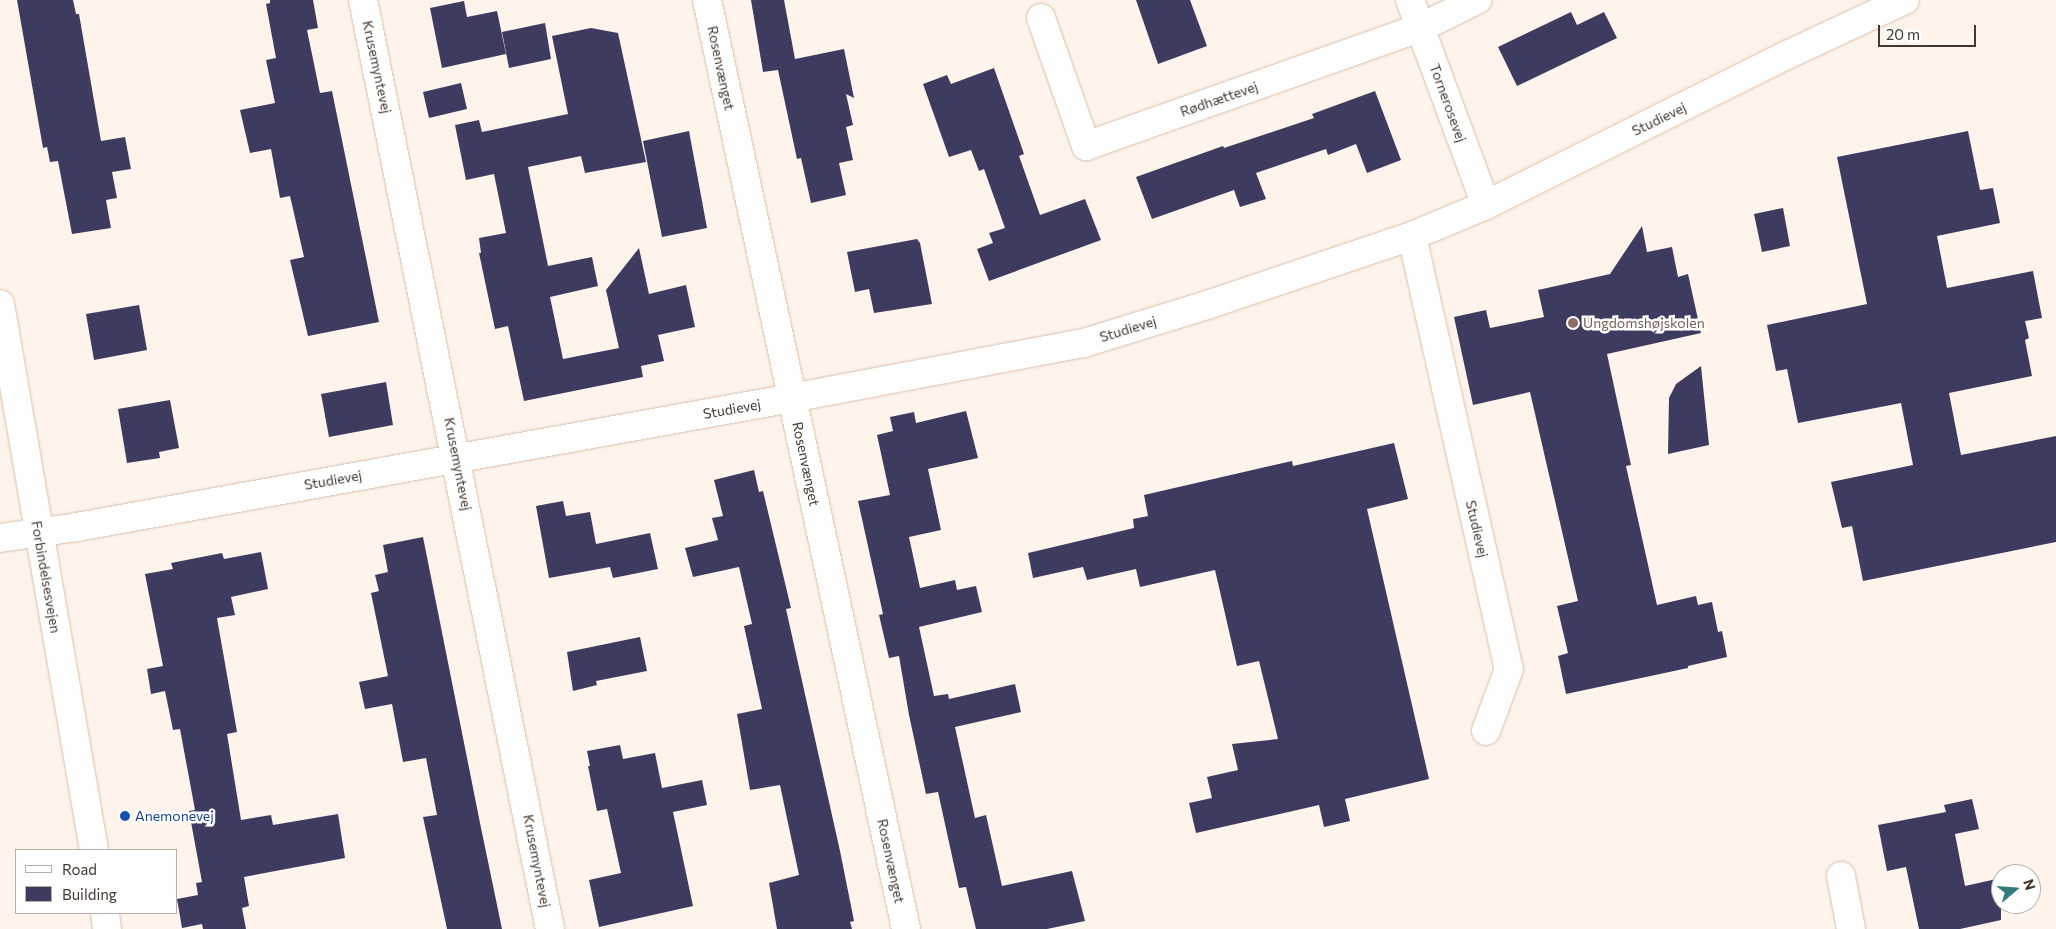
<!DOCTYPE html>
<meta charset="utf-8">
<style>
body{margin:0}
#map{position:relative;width:2056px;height:929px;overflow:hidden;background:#fff4eb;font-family:Commissioner,sans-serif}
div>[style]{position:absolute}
.building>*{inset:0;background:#3d3c60}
.roads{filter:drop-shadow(0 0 1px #d7bea8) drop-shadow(0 0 1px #d7bea8)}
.minor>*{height:28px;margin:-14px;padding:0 14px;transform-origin:14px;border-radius:14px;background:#fff}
.dots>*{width:14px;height:14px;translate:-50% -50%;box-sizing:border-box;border:2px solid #fff;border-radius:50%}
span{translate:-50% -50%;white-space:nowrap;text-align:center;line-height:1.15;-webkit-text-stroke:5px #fff;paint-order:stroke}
.street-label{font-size:14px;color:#42382f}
.education-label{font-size:14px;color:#785e54}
.left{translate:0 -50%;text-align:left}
.transit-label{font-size:14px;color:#164399}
.legend{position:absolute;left:15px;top:849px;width:162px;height:65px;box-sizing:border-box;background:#fff;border:1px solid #b3afac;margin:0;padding:6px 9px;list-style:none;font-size:15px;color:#42382f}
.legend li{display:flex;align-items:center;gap:10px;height:25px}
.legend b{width:25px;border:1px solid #b3afac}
.north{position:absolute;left:1991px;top:864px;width:50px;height:50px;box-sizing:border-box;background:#fff;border:1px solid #b3afac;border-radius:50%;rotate:72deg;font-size:14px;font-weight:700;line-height:20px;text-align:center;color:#42382f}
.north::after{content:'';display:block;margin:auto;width:18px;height:22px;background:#317b7b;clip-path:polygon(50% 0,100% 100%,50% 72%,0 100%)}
.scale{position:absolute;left:1878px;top:25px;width:98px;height:22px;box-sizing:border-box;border:2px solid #42382f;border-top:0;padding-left:6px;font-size:15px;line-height:18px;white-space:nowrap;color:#42382f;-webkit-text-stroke:4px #fff;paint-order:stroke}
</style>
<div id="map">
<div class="building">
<i style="clip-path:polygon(17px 0,73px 0,76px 14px,79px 14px,101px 141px,125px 137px,131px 169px,112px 172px,117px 198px,106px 200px,111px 228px,72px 234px,58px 161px,50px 162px,47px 147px,43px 148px)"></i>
<i style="clip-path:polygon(270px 0,313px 0,318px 28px,307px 30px,320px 93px,332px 91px,379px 322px,308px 336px,290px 260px,304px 257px,290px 196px,280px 198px,271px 149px,250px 153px,240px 110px,275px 103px,266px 60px,276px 58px,266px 4px,270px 3px)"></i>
<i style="clip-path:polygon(751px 0,784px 0,795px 59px,844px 49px,854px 98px,846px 94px,853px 125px,846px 127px,853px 160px,839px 163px,846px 195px,811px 203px,801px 158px,797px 159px,778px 70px,763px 72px)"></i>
<i style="clip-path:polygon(1136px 0,1190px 0,1207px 46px,1158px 64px)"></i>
<i style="clip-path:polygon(464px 1px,467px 17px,497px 11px,506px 54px,442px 68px,430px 8px)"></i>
<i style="clip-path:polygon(1571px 12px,1577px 25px,1604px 12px,1617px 38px,1517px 86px,1498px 47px)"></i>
<i style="clip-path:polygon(545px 23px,551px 59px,509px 68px,502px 32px)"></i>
<i style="clip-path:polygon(591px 28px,618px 33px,646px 162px,585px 173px,581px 156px,528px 167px,548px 266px,592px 257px,598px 286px,550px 297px,563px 359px,619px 348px,606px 290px,639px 248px,649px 294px,686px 285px,695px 327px,658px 335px,664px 361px,641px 366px,643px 377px,524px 401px,508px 326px,495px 329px,479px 253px,481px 253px,479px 238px,506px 233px,494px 174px,466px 180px,455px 125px,479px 120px,482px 132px,568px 114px,552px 36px)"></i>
<i style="clip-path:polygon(994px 68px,1024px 154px,1019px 156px,1040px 215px,1085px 199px,1101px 240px,989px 281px,977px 249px,993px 243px,989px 233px,1005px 228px,984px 169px,979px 171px,971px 150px,949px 157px,923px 84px,947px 75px,951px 84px)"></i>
<i style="clip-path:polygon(461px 83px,467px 109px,429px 118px,423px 92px)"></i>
<i style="clip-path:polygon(1375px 91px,1401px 160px,1367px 173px,1356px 144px,1328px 155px,1326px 149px,1256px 173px,1266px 199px,1240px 207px,1234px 190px,1152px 219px,1136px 177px,1223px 146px,1224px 148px,1314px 118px,1312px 114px)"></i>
<i style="clip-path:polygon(689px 131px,707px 228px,662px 237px,643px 141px)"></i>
<i style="clip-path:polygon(1968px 131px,1980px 190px,1993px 188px,2000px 223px,1937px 236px,1947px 288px,2033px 271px,2042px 318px,2025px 321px,2029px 338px,2025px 340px,2032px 376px,1949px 393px,1961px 455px,2056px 436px,2056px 542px,1863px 581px,1852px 526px,1842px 528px,1831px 482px,1913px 465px,1901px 403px,1798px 423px,1787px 369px,1776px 371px,1767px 325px,1867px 304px,1837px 157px)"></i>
<i style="clip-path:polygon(1783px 208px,1790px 246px,1762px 252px,1754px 214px)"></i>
<i style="clip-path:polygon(1642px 226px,1647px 252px,1672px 247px,1678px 277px,1688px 274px,1701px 333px,1607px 354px,1631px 465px,1626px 466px,1657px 605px,1696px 596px,1698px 605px,1712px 602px,1718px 632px,1722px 631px,1727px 657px,1688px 666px,1688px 668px,1566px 694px,1558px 656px,1568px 653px,1557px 606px,1578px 601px,1530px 392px,1473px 405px,1454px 317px,1486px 310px,1490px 328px,1544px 317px,1538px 290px,1610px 274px)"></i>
<i style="clip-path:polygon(917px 239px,920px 243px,932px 304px,874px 313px,869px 289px,855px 292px,847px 252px)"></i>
<i style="clip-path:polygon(139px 305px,147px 350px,94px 360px,86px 314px)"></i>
<i style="clip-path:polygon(1701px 366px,1709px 445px,1668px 454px,1669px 398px,1676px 384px)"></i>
<i style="clip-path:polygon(386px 382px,393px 425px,329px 437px,321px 394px)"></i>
<i style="clip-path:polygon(170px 400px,179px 448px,159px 452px,160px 458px,127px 463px,118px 409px)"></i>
<i style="clip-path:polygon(966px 411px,978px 458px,928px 469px,941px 530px,909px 537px,920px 588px,955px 580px,957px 590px,976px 586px,982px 612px,919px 627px,934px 696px,948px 694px,949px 699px,1015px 684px,1021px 712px,955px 727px,975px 818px,986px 815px,1002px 886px,1072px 871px,1085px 921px,1047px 929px,976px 929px,966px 887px,959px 888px,938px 792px,926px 794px,909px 715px,899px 656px,889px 658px,879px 615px,883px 614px,858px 501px,890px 495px,877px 435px,893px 431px,890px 417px,914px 412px,916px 423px)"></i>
<i style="clip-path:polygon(1394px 443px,1408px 499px,1367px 509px,1429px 779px,1345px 799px,1350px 821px,1324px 827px,1319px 805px,1196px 833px,1189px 803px,1212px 798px,1207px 777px,1238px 770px,1232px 744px,1278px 739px,1259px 661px,1237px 666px,1215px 570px,1140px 587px,1136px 569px,1087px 580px,1083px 567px,1033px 578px,1028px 553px,1134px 528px,1133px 519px,1148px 516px,1144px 495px,1292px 461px,1293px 466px)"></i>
<i style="clip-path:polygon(754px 470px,759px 492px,763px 491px,791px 608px,786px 609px,840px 851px,854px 921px,850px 922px,852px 929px,777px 929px,769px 883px,799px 875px,780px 785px,750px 790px,737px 714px,762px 709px,744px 626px,752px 624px,739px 567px,693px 577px,685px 548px,718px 540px,712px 518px,723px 516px,714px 480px)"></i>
<i style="clip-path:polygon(563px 501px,566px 516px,590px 512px,596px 544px,650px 533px,658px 569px,613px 578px,610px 567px,549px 578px,536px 506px)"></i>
<i style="clip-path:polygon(423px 537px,480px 823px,502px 929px,447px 929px,423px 817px,437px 815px,426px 758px,403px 762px,392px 704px,365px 709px,359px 682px,388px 676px,371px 593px,379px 591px,375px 575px,388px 572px,383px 545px)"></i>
<i style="clip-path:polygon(261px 552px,268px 589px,231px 597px,235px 615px,217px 618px,237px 732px,227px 734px,241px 820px,271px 815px,273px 825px,338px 814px,345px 858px,244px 877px,249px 906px,242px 908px,246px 929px,203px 929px,202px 924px,182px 928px,177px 899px,198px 895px,196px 883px,202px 882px,189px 811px,195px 810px,180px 729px,173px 730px,165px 691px,151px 694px,147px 669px,163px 666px,145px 574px,173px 569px,171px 563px,222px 553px,224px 559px)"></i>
<i style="clip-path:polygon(640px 637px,647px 671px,596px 681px,597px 685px,573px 691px,567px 652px)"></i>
<i style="clip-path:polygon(620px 745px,623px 759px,655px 753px,662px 788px,702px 780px,707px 805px,673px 812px,693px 906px,599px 927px,589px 880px,621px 873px,607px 809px,597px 811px,588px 766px,590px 766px,587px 751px)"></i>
<i style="clip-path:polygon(1972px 799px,1979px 829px,1955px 834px,1965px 886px,2001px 878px,2001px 920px,1960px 929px,1919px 929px,1906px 867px,1887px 871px,1878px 825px,1946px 812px,1944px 805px)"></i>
</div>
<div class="roads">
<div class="minor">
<i style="left:363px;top:0;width:948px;rotate:78.62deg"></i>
<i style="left:707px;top:0;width:950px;rotate:77.91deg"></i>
<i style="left:1410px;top:0;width:219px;rotate:69.7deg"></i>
<i style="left:1041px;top:18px;width:136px;rotate:70.6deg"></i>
<i style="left:1086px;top:146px;width:354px;rotate:-19.5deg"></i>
<i style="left:1420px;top:28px;width:64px;rotate:-26.2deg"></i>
<i style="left:1412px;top:236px;width:444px;rotate:77.4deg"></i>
<i style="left:1509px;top:669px;width:66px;rotate:110.4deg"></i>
<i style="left:0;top:304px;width:554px;rotate:80.23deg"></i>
<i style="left:0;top:538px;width:78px;rotate:-8.1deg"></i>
<i style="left:77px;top:527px;width:727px;rotate:-10.23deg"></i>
<i style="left:792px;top:398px;width:297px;rotate:-10.7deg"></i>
<i style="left:1084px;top:343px;width:132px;rotate:-17.2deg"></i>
<i style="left:1210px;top:304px;width:213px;rotate:-18.6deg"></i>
<i style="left:1412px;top:236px;width:80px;rotate:-22.7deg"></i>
<i style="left:1486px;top:205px;width:336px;rotate:-26.5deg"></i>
<i style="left:1787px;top:55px;width:130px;rotate:-25deg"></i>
<i style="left:1841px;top:876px;width:54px;rotate:79.3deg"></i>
<i style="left:105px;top:913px;width:16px;rotate:83deg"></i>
</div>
</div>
<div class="dots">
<i style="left:1573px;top:323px;background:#8d6e63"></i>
<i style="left:125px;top:816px;background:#1a4fb4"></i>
</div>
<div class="street-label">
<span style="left:377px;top:67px;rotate:78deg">Krusemyntevej</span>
<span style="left:721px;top:68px;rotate:78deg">Rosenvænget</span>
<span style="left:1219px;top:99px;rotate:-19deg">Rødhættevej</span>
<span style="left:1448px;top:103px;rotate:70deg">Tornerosevej</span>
<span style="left:1659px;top:119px;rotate:-26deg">Studievej</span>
<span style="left:1128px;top:329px;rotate:-17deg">Studievej</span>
<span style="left:732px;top:409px;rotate:-10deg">Studievej</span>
<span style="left:458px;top:464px;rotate:79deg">Krusemyntevej</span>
<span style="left:806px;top:464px;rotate:78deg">Rosenvænget</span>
<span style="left:333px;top:480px;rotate:-10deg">Studievej</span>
<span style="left:1477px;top:529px;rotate:77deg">Studievej</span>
<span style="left:46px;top:577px;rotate:80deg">Forbindelsesvejen</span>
<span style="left:537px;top:861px;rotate:79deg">Krusemyntevej</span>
<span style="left:891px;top:861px;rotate:78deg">Rosenvænget</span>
</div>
<div class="education-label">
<span class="left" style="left:1583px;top:323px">Ungdomshøjskolen</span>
</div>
<div class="transit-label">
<span class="left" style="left:135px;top:816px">Anemonevej</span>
</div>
<ul class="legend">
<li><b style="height:6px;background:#fff"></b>Road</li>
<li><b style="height:14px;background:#3d3c60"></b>Building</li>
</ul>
<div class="north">N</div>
<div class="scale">20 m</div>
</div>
